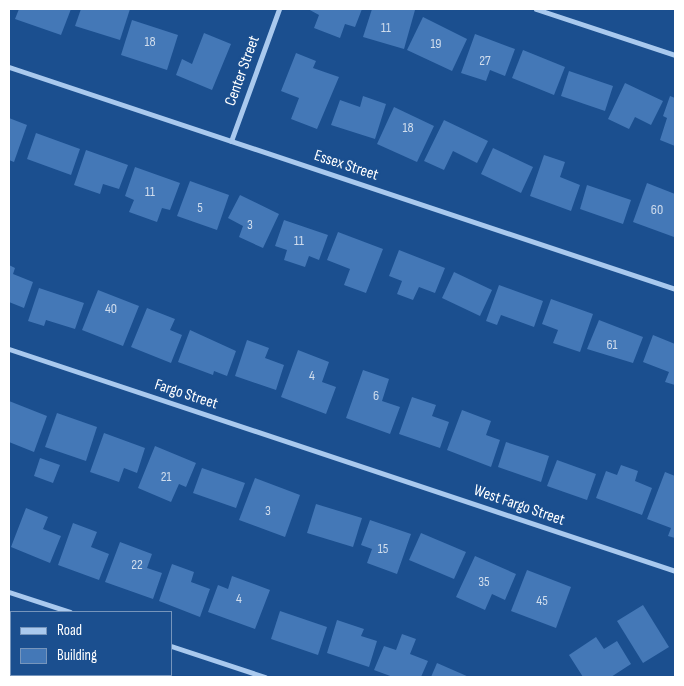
<!DOCTYPE html>
<style>
body{margin:0}
#map{position:relative;width:684px;height:686px;overflow:hidden;background:#1b4f8f;font-family:"Sofia Sans Condensed",sans-serif}
div>[style]{position:absolute}
.building>*{inset:0;background:#4478b7}
.street>*{height:5px;margin:-2.5px;padding:0 2.5px;transform-origin:2.5px;border-radius:2.5px;background:#a9c9ee}
span{translate:-50% -50%;white-space:nowrap;text-align:center;line-height:1.15;-webkit-text-stroke:5px #1b4f8f;paint-order:stroke}
.number-label{font-size:14px;color:#d0dded}
.number-label span{-webkit-text-stroke-width:0}
.street-label{font-size:16px;color:#fff}
.frame{position:absolute;inset:0;border:10px solid #fff;pointer-events:none}
.legend{position:absolute;left:10px;top:611px;width:162px;height:65px;box-sizing:border-box;background:#1b4f8f;border:1px solid #7695bc;margin:0;padding:6px 9px;list-style:none;font-size:15px;color:#fff}
.legend li{display:flex;align-items:center;gap:10px;height:25px}
.legend b{width:25px;border:1px solid #7695bc}
</style>
<div id="map">
<div class="building">
<i style="clip-path:polygon(19px 9px,71px 9px,61px 35px,15px 19px)"></i>
<i style="clip-path:polygon(81px 9px,130px 9px,120px 40px,75px 26px)"></i>
<i style="clip-path:polygon(308px 9px,362px 9px,355px 27px,345px 24px,340px 38px,314px 28px,319px 15px)"></i>
<i style="clip-path:polygon(372px 9px,415px 10px,404px 49px,363px 37px)"></i>
<i style="clip-path:polygon(423px 17px,467px 39px,452px 71px,407px 50px)"></i>
<i style="clip-path:polygon(132px 20px,178px 35px,167px 70px,121px 55px)"></i>
<i style="clip-path:polygon(204px 33px,231px 44px,212px 90px,176px 75px,182px 59px,192px 64px)"></i>
<i style="clip-path:polygon(475px 34px,515px 49px,505px 76px,490px 70px,486px 81px,461px 73px)"></i>
<i style="clip-path:polygon(523px 50px,565px 67px,554px 95px,512px 78px)"></i>
<i style="clip-path:polygon(296px 53px,316px 61px,313px 68px,339px 77px,317px 129px,291px 119px,299px 98px,281px 91px)"></i>
<i style="clip-path:polygon(569px 71px,613px 86px,605px 111px,561px 96px)"></i>
<i style="clip-path:polygon(625px 83px,663px 101px,651px 125px,635px 117px,629px 129px,608px 119px)"></i>
<i style="clip-path:polygon(363px 96px,386px 104px,375px 139px,331px 125px,340px 100px,360px 107px)"></i>
<i style="clip-path:polygon(670px 96px,675px 98px,675px 146px,660px 140px,667px 118px,663px 116px)"></i>
<i style="clip-path:polygon(394px 107px,434px 126px,417px 162px,377px 144px)"></i>
<i style="clip-path:polygon(9px 118px,27px 125px,14px 162px,9px 160px)"></i>
<i style="clip-path:polygon(444px 120px,488px 141px,477px 163px,453px 151px,444px 170px,424px 161px)"></i>
<i style="clip-path:polygon(36px 133px,80px 149px,71px 175px,27px 159px)"></i>
<i style="clip-path:polygon(493px 148px,533px 167px,521px 193px,481px 174px)"></i>
<i style="clip-path:polygon(86px 150px,128px 165px,119px 189px,103px 184px,100px 194px,74px 185px)"></i>
<i style="clip-path:polygon(544px 155px,565px 162px,560px 177px,580px 185px,571px 211px,530px 196px)"></i>
<i style="clip-path:polygon(135px 167px,180px 183px,170px 210px,162px 208px,157px 222px,129px 212px,134px 200px,125px 196px)"></i>
<i style="clip-path:polygon(190px 181px,229px 195px,217px 230px,177px 216px)"></i>
<i style="clip-path:polygon(647px 183px,675px 194px,674px 237px,633px 222px)"></i>
<i style="clip-path:polygon(587px 185px,631px 200px,623px 224px,580px 209px)"></i>
<i style="clip-path:polygon(240px 195px,279px 214px,263px 248px,239px 237px,243px 226px,228px 218px)"></i>
<i style="clip-path:polygon(284px 220px,328px 235px,319px 260px,309px 256px,305px 267px,284px 260px,287px 250px,275px 246px)"></i>
<i style="clip-path:polygon(338px 232px,383px 249px,366px 293px,344px 285px,350px 269px,327px 260px)"></i>
<i style="clip-path:polygon(399px 250px,445px 268px,435px 293px,419px 287px,413px 300px,397px 294px,402px 281px,389px 276px)"></i>
<i style="clip-path:polygon(9px 265px,15px 268px,13px 274px,33px 282px,24px 308px,9px 302px)"></i>
<i style="clip-path:polygon(454px 272px,492px 290px,480px 316px,442px 298px)"></i>
<i style="clip-path:polygon(499px 285px,543px 301px,534px 327px,501px 315px,497px 325px,486px 321px)"></i>
<i style="clip-path:polygon(39px 288px,84px 303px,75px 329px,46px 320px,44px 326px,28px 321px)"></i>
<i style="clip-path:polygon(98px 290px,139px 306px,123px 346px,82px 330px)"></i>
<i style="clip-path:polygon(551px 299px,593px 314px,580px 352px,553px 343px,558px 330px,542px 324px)"></i>
<i style="clip-path:polygon(147px 308px,175px 319px,170px 330px,182px 335px,171px 363px,131px 347px)"></i>
<i style="clip-path:polygon(599px 320px,643px 337px,633px 363px,587px 349px)"></i>
<i style="clip-path:polygon(190px 330px,236px 351px,227px 376px,214px 371px,213px 375px,178px 362px)"></i>
<i style="clip-path:polygon(653px 335px,675px 344px,675px 385px,665px 382px,669px 372px,643px 362px)"></i>
<i style="clip-path:polygon(247px 340px,269px 348px,265px 358px,284px 365px,276px 390px,235px 376px)"></i>
<i style="clip-path:polygon(298px 350px,329px 362px,322px 382px,336px 387px,326px 414px,281px 397px)"></i>
<i style="clip-path:polygon(363px 370px,389px 379px,382px 401px,400px 407px,390px 434px,346px 418px)"></i>
<i style="clip-path:polygon(412px 397px,436px 405px,432px 416px,449px 422px,440px 448px,399px 434px)"></i>
<i style="clip-path:polygon(9px 401px,47px 416px,34px 452px,9px 442px)"></i>
<i style="clip-path:polygon(462px 410px,491px 421px,486px 435px,500px 440px,491px 467px,447px 450px)"></i>
<i style="clip-path:polygon(57px 413px,97px 427px,86px 461px,45px 447px)"></i>
<i style="clip-path:polygon(104px 433px,145px 448px,137px 473px,124px 468px,119px 482px,90px 472px)"></i>
<i style="clip-path:polygon(506px 442px,549px 456px,541px 482px,498px 467px)"></i>
<i style="clip-path:polygon(155px 446px,196px 463px,186px 487px,179px 484px,171px 502px,138px 488px)"></i>
<i style="clip-path:polygon(40px 458px,60px 465px,53px 483px,34px 476px)"></i>
<i style="clip-path:polygon(557px 460px,596px 474px,587px 500px,547px 486px)"></i>
<i style="clip-path:polygon(621px 465px,638px 471px,635px 481px,652px 488px,642px 515px,596px 498px,606px 471px,617px 475px)"></i>
<i style="clip-path:polygon(202px 468px,245px 483px,236px 508px,193px 493px)"></i>
<i style="clip-path:polygon(665px 472px,675px 476px,675px 538px,668px 536px,671px 528px,647px 519px)"></i>
<i style="clip-path:polygon(255px 478px,300px 495px,285px 537px,239px 520px)"></i>
<i style="clip-path:polygon(316px 504px,362px 518px,353px 547px,307px 533px)"></i>
<i style="clip-path:polygon(26px 508px,48px 517px,43px 529px,61px 536px,50px 563px,11px 547px)"></i>
<i style="clip-path:polygon(370px 520px,411px 534px,397px 574px,367px 563px,372px 549px,361px 545px)"></i>
<i style="clip-path:polygon(73px 523px,97px 532px,91px 547px,109px 554px,99px 580px,58px 565px)"></i>
<i style="clip-path:polygon(421px 533px,466px 552px,454px 579px,409px 560px)"></i>
<i style="clip-path:polygon(120px 542px,152px 554px,147px 568px,162px 573px,153px 599px,105px 582px)"></i>
<i style="clip-path:polygon(475px 556px,516px 574px,505px 600px,492px 594px,485px 610px,456px 597px)"></i>
<i style="clip-path:polygon(172px 564px,194px 572px,191px 582px,210px 589px,200px 617px,159px 601px)"></i>
<i style="clip-path:polygon(527px 570px,571px 587px,556px 628px,511px 611px)"></i>
<i style="clip-path:polygon(232px 576px,270px 590px,255px 629px,208px 612px,218px 585px,228px 589px)"></i>
<i style="clip-path:polygon(643px 605px,669px 647px,643px 663px,617px 621px)"></i>
<i style="clip-path:polygon(280px 611px,327px 627px,318px 655px,271px 639px)"></i>
<i style="clip-path:polygon(337px 620px,364px 629px,361px 636px,377px 641px,369px 667px,327px 653px)"></i>
<i style="clip-path:polygon(402px 634px,416px 639px,410px 654px,428px 661px,421px 677px,393px 677px,374px 670px,384px 646px,396px 650px)"></i>
<i style="clip-path:polygon(596px 637px,604px 649px,617px 641px,631px 664px,611px 677px,583px 677px,569px 655px)"></i>
<i style="clip-path:polygon(9px 642px,11px 644px,11px 674px,9px 673px)"></i>
<i style="clip-path:polygon(437px 663px,469px 677px,431px 677px)"></i>
<i style="clip-path:polygon(23px 675px,71px 675px,70px 677px)"></i>
<i style="clip-path:polygon(77px 675px,114px 675px,120px 677px,76px 677px)"></i>
</div>
<div class="street">
<i style="left:536px;top:9px;width:146px;rotate:18.3deg"></i>
<i style="left:9px;top:67px;width:702px;rotate:18.43deg"></i>
<i style="left:231px;top:141px;width:140px;rotate:-70deg"></i>
<i style="left:9px;top:349px;width:702px;rotate:18.43deg"></i>
<i style="left:9px;top:592px;width:64px;rotate:18.2deg"></i>
<i style="left:171px;top:646px;width:99px;rotate:18.3deg"></i>
</div>
<div class="number-label">
<span style="left:386px;top:28px">11</span>
<span style="left:150px;top:42px">18</span>
<span style="left:436px;top:44px">19</span>
<span style="left:485px;top:61px">27</span>
<span style="left:408px;top:128px">18</span>
<span style="left:150px;top:192px">11</span>
<span style="left:200px;top:208px">5</span>
<span style="left:657px;top:210px">60</span>
<span style="left:250px;top:225px">3</span>
<span style="left:299px;top:241px">11</span>
<span style="left:111px;top:309px">40</span>
<span style="left:612px;top:345px">61</span>
<span style="left:312px;top:376px">4</span>
<span style="left:376px;top:396px">6</span>
<span style="left:166px;top:477px">21</span>
<span style="left:268px;top:511px">3</span>
<span style="left:383px;top:549px">15</span>
<span style="left:137px;top:565px">22</span>
<span style="left:484px;top:582px">35</span>
<span style="left:239px;top:599px">4</span>
<span style="left:542px;top:601px">45</span>
</div>
<div class="street-label">
<span style="left:243px;top:71px;rotate:-70deg">Center Street</span>
<span style="left:346px;top:166px;rotate:18deg">Essex Street</span>
<span style="left:186px;top:395px;rotate:18deg">Fargo Street</span>
<span style="left:519px;top:506px;rotate:19deg">West Fargo Street</span>
</div>
<div class="frame"></div>
<ul class="legend">
<li><b style="height:6px;background:#a9c9ee"></b>Road</li>
<li><b style="height:14px;background:#4478b7"></b>Building</li>
</ul>
</div>
